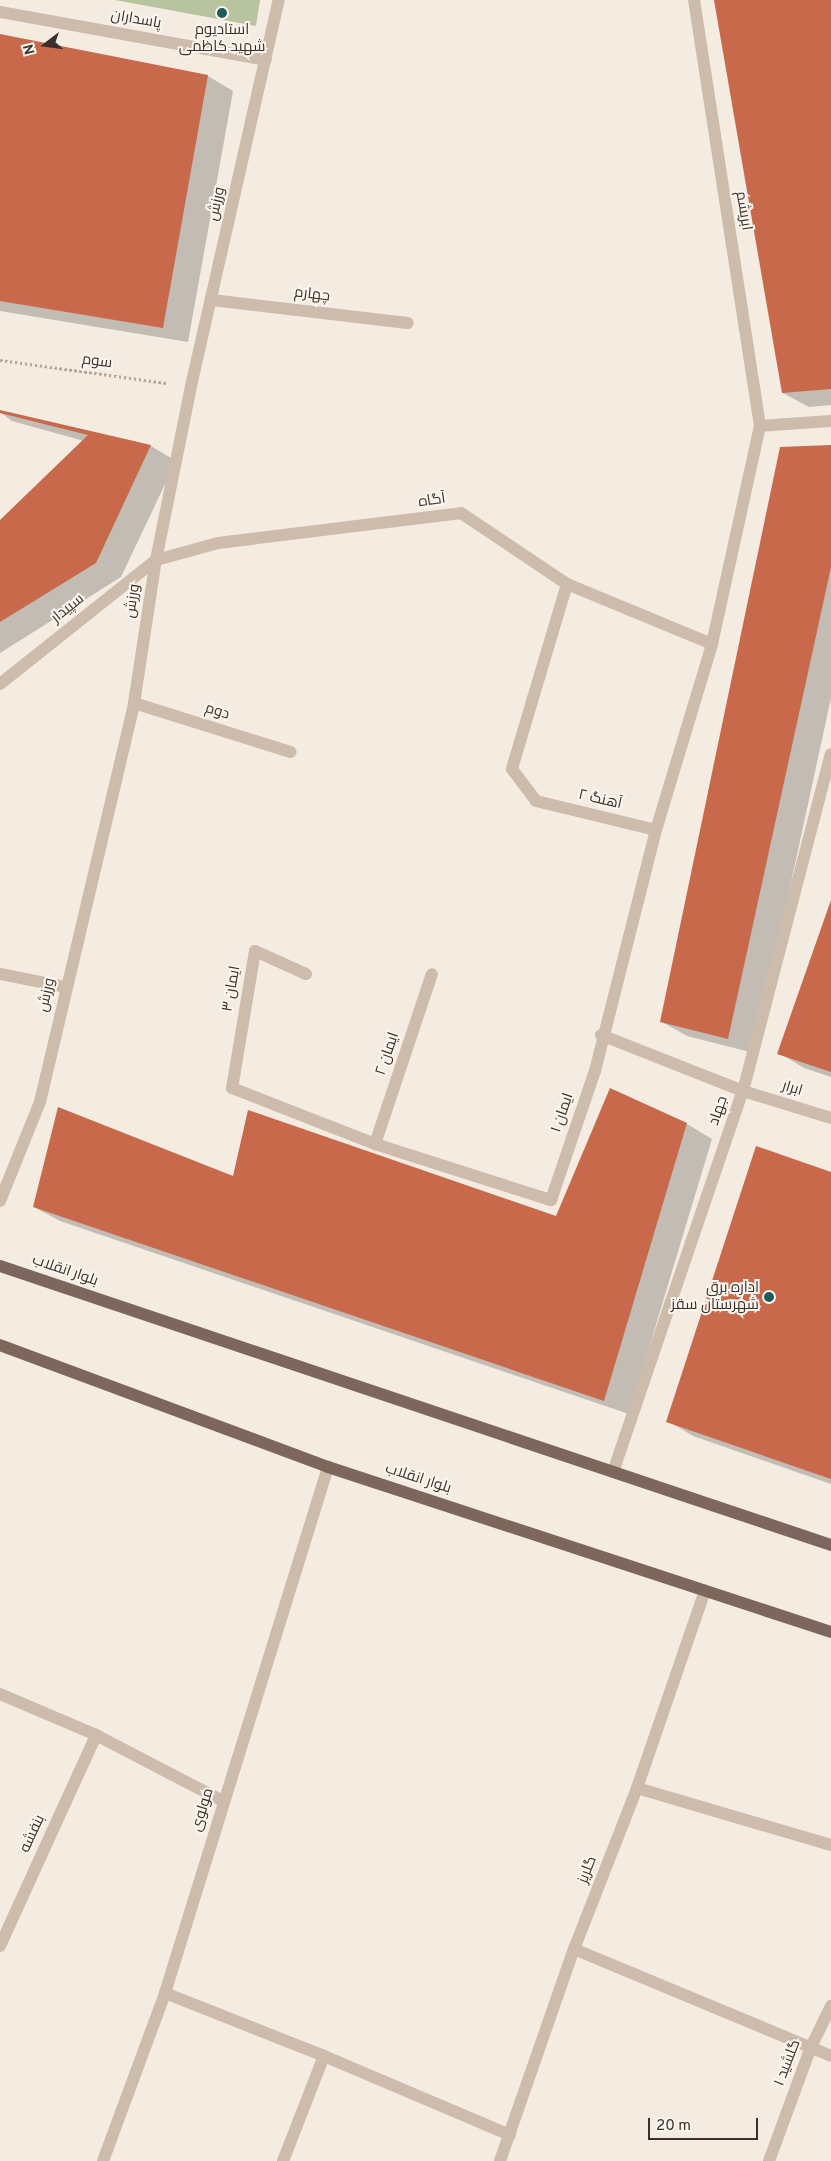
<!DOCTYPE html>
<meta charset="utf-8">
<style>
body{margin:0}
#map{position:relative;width:831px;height:2161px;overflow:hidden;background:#f4ebe1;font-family:Overpass,Cairo,sans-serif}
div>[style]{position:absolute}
.green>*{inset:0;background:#b8c4a0}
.shadow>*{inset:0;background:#0003}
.building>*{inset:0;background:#c8694b}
.path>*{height:3px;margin-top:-1.5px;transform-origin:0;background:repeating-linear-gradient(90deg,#b9a596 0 2.5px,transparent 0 5px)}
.minor>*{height:12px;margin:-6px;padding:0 6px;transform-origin:6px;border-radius:6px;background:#cdbbac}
.major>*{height:12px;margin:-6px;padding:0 6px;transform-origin:6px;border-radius:6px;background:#7d675c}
.dots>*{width:14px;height:14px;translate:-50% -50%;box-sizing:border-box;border:2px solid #fbf5ee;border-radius:50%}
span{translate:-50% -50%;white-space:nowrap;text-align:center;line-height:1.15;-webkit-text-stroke:4px #fbf5ee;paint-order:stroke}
.street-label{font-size:15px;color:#3b302b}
.poi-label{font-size:15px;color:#3b302b}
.right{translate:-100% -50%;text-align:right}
.north{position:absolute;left:20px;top:20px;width:50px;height:50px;-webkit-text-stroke:4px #fbf5ee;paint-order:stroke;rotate:255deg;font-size:14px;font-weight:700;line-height:20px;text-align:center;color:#3b302b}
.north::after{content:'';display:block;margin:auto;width:18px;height:22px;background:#3b302b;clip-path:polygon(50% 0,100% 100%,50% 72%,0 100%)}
.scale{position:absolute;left:648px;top:2118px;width:110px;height:22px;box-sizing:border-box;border:2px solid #3b302b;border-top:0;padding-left:6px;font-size:15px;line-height:18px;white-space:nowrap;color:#3b302b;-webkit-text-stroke:4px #fbf5ee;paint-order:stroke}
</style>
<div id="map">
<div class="green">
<i style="clip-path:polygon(115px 0,260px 0,256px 26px)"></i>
</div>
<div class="shadow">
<i style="clip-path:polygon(716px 0,831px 0,831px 405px,809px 407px,783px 393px)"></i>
<i style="clip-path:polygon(0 35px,208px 76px,233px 91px,188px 342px,0 311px)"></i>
<i style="clip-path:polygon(0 412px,151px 446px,176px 461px,121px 577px,0 653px,0 522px,84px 441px,12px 421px)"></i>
<i style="clip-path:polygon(831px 446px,831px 698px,754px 1053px,687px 1036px,662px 1022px)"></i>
<i style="clip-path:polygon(831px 902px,831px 1077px,804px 1068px,779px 1053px)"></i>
<i style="clip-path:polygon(687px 1124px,712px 1139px,629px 1414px,60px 1221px,34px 1207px,556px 1218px)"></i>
<i style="clip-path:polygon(831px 1174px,831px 1484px,693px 1436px,668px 1421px)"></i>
</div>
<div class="building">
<i style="clip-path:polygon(714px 0,831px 0,831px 389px,782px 393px)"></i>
<i style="clip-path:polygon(0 34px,208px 75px,163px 328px,0 301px)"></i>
<i style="clip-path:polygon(0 410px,151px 445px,96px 563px,0 622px,0 520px,88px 435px,0 413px)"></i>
<i style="clip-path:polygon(831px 445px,831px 567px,728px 1039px,660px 1022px,780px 447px)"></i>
<i style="clip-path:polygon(831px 900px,831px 1072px,777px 1054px)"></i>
<i style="clip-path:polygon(610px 1088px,687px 1123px,604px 1401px,33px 1207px,58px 1107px,233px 1176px,248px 1110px,556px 1216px)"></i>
<i style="clip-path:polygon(756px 1146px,831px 1172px,831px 1479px,666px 1422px)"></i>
</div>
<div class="path">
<i style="left:0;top:360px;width:168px;rotate:7.9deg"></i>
</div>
<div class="minor">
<i style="left:0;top:12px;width:270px;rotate:10.2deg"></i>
<i style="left:212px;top:300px;width:197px;rotate:6.7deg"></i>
<i style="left:760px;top:426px;width:71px;rotate:-4deg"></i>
<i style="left:567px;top:584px;width:193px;rotate:106.6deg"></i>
<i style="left:512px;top:769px;width:40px;rotate:53deg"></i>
<i style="left:536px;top:801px;width:123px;rotate:13.6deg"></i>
<i style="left:0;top:684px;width:199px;rotate:-38.5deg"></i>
<i style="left:156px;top:560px;width:64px;rotate:-15.3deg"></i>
<i style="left:218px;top:543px;width:245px;rotate:-7deg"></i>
<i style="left:461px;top:513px;width:128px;rotate:33.8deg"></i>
<i style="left:567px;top:584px;width:157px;rotate:22.5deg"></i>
<i style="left:134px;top:703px;width:164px;rotate:17.4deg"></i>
<i style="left:0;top:974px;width:66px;rotate:11.3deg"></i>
<i style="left:306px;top:974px;width:56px;rotate:-155.7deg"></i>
<i style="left:255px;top:951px;width:139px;rotate:99.5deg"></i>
<i style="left:232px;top:1088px;width:154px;rotate:21.4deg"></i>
<i style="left:375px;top:1144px;width:185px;rotate:17.7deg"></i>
<i style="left:551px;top:1200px;width:136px;rotate:-71.2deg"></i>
<i style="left:595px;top:1071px;width:249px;rotate:-75.8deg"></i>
<i style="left:656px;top:830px;width:194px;rotate:-73.2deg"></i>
<i style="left:712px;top:644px;width:223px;rotate:-77.6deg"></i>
<i style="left:760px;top:426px;width:431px;rotate:-98.8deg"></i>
<i style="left:601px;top:1035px;width:153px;rotate:21.5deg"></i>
<i style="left:743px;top:1091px;width:92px;rotate:17.1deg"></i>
<i style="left:375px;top:1144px;width:179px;rotate:-71.5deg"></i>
<i style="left:0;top:1201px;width:107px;rotate:-68deg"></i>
<i style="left:40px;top:1102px;width:410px;rotate:-76.7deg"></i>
<i style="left:134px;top:703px;width:145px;rotate:-81.3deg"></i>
<i style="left:156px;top:560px;width:177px;rotate:-78.6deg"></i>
<i style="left:191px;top:386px;width:396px;rotate:-77.2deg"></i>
<i style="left:613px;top:1472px;width:403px;rotate:-71.2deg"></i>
<i style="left:743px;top:1091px;width:348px;rotate:-75.4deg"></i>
<i style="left:0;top:1694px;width:104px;rotate:23.1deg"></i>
<i style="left:96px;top:1735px;width:143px;rotate:27.5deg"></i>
<i style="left:637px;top:1788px;width:202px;rotate:16.4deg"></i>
<i style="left:0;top:1946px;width:232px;rotate:-65.5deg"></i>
<i style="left:574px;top:1949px;width:278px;rotate:22.6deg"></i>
<i style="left:165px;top:1993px;width:171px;rotate:21.6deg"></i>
<i style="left:324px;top:2056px;width:202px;rotate:23deg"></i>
<i style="left:103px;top:2161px;width:179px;rotate:-69.7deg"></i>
<i style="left:165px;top:1993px;width:551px;rotate:-72.78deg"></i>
<i style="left:283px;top:2161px;width:113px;rotate:-68.7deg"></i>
<i style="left:500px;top:2161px;width:225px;rotate:-70.8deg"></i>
<i style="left:574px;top:1949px;width:173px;rotate:-68.6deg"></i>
<i style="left:637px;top:1788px;width:209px;rotate:-71deg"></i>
<i style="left:769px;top:2161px;width:121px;rotate:-69.8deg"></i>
<i style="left:811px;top:2047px;width:46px;rotate:-64deg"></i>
</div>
<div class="major">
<i style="left:0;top:1266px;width:877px;rotate:18.56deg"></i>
<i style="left:0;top:1345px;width:350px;rotate:20.4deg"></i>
<i style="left:328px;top:1467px;width:529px;rotate:18.16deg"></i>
</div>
<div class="dots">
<i style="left:222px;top:13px;background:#1f5a5e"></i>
<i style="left:769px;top:1297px;background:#1f5a5e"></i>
</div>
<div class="street-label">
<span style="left:136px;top:20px;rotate:10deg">پاسداران</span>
<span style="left:217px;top:204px;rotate:-77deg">ورزش</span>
<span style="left:743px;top:211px;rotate:81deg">ابریشم</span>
<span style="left:312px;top:295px;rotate:7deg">چهارم</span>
<span style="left:97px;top:362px;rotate:8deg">سوم</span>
<span style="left:432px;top:501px;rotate:-8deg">آگاه</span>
<span style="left:133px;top:601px;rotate:-81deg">ورزش</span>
<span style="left:68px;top:609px;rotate:-39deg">سپیدار</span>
<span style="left:217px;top:712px;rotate:17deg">دوم</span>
<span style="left:600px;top:800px;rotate:13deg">آهنگ ۲</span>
<span style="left:232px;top:989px;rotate:-80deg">ایمان ۳</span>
<span style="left:47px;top:995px;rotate:-77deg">ورزش</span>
<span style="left:388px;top:1054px;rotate:-71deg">ایمان ۲</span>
<span style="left:792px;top:1089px;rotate:17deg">ابرار</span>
<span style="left:719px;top:1111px;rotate:-71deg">جهاد</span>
<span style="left:563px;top:1113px;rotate:-71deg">ایمان ۱</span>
<span style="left:65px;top:1271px;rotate:19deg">بلوار انقلاب</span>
<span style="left:418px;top:1479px;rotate:18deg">بلوار انقلاب</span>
<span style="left:203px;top:1810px;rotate:-73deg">مولوی</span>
<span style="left:33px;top:1834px;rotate:-65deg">بنفشه</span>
<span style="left:588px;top:1870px;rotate:-69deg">گلریز</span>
<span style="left:788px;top:2063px;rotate:-69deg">گلشید ۱</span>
</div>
<div class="poi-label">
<span style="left:222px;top:39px">استادیوم<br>شهید کاظمی</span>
<span class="right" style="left:759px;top:1297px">اداره برق<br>شهرستان سقز</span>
</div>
<div class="north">N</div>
<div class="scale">20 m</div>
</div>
